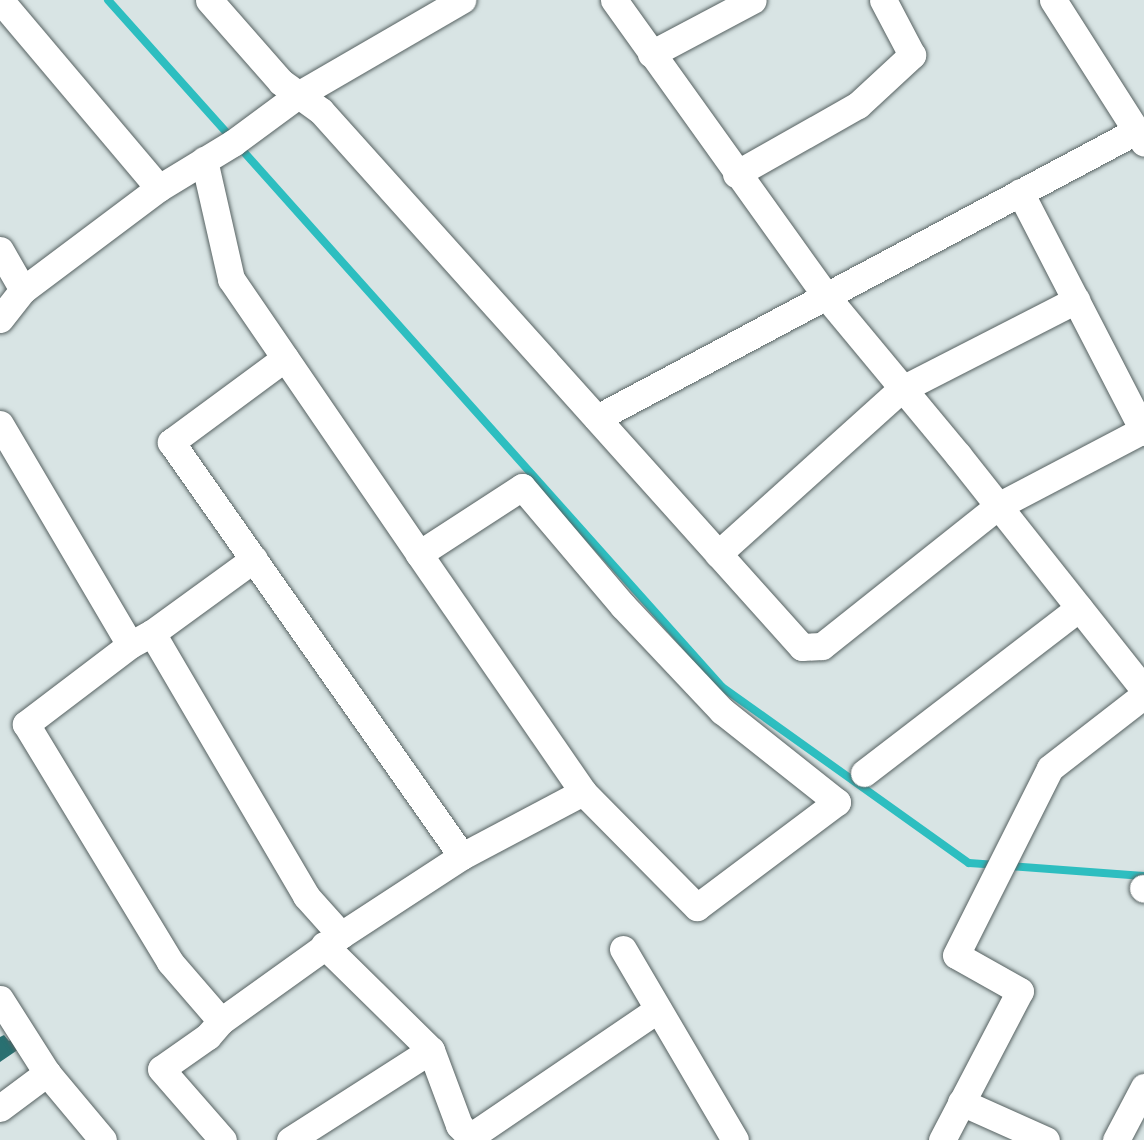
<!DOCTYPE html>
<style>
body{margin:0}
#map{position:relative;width:1144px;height:1140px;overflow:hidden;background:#d8e4e4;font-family:"Space Grotesk",sans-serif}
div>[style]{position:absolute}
.stream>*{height:8px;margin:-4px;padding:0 4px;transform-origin:4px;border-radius:4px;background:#2dbec0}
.building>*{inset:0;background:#297071}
.roads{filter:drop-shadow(0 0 2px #566161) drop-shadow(0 0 2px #566161)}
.minor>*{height:27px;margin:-13.5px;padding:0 13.5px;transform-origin:13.5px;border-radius:13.5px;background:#fff}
span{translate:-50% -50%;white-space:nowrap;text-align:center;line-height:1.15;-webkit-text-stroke:6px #fff;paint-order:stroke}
</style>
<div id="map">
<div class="stream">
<i style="left:108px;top:0;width:921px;rotate:48.21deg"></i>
<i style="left:722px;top:687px;width:303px;rotate:35.5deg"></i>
<i style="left:969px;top:863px;width:27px;rotate:4deg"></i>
<i style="left:1008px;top:866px;width:136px;rotate:4.2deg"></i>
</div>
<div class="building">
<i style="clip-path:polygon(4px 1035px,9px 1041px,12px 1039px,19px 1049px,0 1062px,0 1037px)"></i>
</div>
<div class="roads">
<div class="minor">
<i style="left:0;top:0;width:246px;rotate:49.8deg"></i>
<i style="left:209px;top:0;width:109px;rotate:48.7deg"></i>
<i style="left:281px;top:82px;width:49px;rotate:35.9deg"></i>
<i style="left:321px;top:111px;width:720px;rotate:48.1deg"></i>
<i style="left:802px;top:647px;width:20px;rotate:-3deg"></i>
<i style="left:822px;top:646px;width:225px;rotate:-38.5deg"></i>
<i style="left:998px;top:506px;width:164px;rotate:-27.7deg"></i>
<i style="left:614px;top:0;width:364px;rotate:54.4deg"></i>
<i style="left:826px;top:296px;width:207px;rotate:50.3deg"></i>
<i style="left:958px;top:455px;width:300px;rotate:51.6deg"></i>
<i style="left:1053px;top:0;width:169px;rotate:57.5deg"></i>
<i style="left:651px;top:54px;width:115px;rotate:-27.9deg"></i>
<i style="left:204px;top:160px;width:122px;rotate:77.2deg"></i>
<i style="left:231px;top:279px;width:333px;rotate:55.6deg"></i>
<i style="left:419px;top:554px;width:289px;rotate:55.4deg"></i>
<i style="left:583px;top:792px;width:162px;rotate:45.3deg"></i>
<i style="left:697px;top:907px;width:175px;rotate:-36.9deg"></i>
<i style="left:837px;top:802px;width:147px;rotate:-141.6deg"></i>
<i style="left:722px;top:711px;width:144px;rotate:-133.3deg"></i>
<i style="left:623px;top:606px;width:156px;rotate:-130.3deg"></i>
<i style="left:522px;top:487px;width:123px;rotate:147deg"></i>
<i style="left:736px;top:174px;width:140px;rotate:-29.5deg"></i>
<i style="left:858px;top:105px;width:74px;rotate:-42.8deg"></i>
<i style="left:912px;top:55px;width:62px;rotate:-117.8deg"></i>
<i style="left:1020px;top:192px;width:270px;rotate:62.7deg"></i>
<i style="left:0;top:250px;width:46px;rotate:60.1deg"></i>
<i style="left:0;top:319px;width:37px;rotate:-52deg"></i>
<i style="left:23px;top:290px;width:170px;rotate:-36.9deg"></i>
<i style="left:159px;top:188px;width:87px;rotate:-31.3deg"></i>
<i style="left:233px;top:143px;width:81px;rotate:-36.4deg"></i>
<i style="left:298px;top:95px;width:190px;rotate:-30.1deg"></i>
<i style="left:285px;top:358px;width:142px;rotate:143.6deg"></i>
<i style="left:171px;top:442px;width:506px;rotate:54.9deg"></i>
<i style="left:597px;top:418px;width:611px;rotate:-28.03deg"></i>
<i style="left:0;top:424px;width:256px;rotate:59.5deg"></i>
<i style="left:130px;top:645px;width:25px;rotate:-29deg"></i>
<i style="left:152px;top:633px;width:305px;rotate:59.6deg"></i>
<i style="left:306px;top:896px;width:52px;rotate:48.1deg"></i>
<i style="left:341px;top:935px;width:145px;rotate:-33.1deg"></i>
<i style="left:462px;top:856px;width:137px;rotate:-27.9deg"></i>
<i style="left:718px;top:554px;width:245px;rotate:-42deg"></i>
<i style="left:900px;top:390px;width:198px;rotate:-27.1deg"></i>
<i style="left:152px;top:633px;width:126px;rotate:-36deg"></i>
<i style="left:130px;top:645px;width:131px;rotate:142.8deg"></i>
<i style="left:26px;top:724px;width:278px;rotate:58.8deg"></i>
<i style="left:170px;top:962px;width:78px;rotate:49.2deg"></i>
<i style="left:221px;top:1021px;width:148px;rotate:-35.6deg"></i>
<i style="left:864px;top:773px;width:271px;rotate:-37.5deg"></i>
<i style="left:1143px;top:888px;width:1px;rotate:45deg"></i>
<i style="left:324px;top:945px;width:150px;rotate:44.5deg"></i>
<i style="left:623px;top:949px;width:221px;rotate:59.6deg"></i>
<i style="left:0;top:999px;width:88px;rotate:57.6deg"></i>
<i style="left:47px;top:1073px;width:87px;rotate:50.1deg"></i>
<i style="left:221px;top:1021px;width:20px;rotate:131deg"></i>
<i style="left:208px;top:1036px;width:57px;rotate:144.9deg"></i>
<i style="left:161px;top:1069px;width:94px;rotate:48.9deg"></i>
<i style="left:961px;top:1102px;width:93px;rotate:24.1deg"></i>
<i style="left:0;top:1108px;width:59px;rotate:-36.7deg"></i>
<i style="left:470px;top:1137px;width:227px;rotate:-34.2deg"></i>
<i style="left:290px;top:1140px;width:167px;rotate:-32.6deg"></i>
<i style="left:431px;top:1050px;width:80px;rotate:69.5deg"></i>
<i style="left:459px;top:1125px;width:21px;rotate:47deg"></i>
<i style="left:942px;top:1140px;width:168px;rotate:-62.4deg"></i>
<i style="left:1020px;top:991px;width:73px;rotate:-150.6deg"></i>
<i style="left:956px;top:955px;width:209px;rotate:-63.3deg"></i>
<i style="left:1050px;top:768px;width:119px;rotate:-37.8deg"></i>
<i style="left:1116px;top:1140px;width:60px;rotate:-62.2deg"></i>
</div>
</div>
</div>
